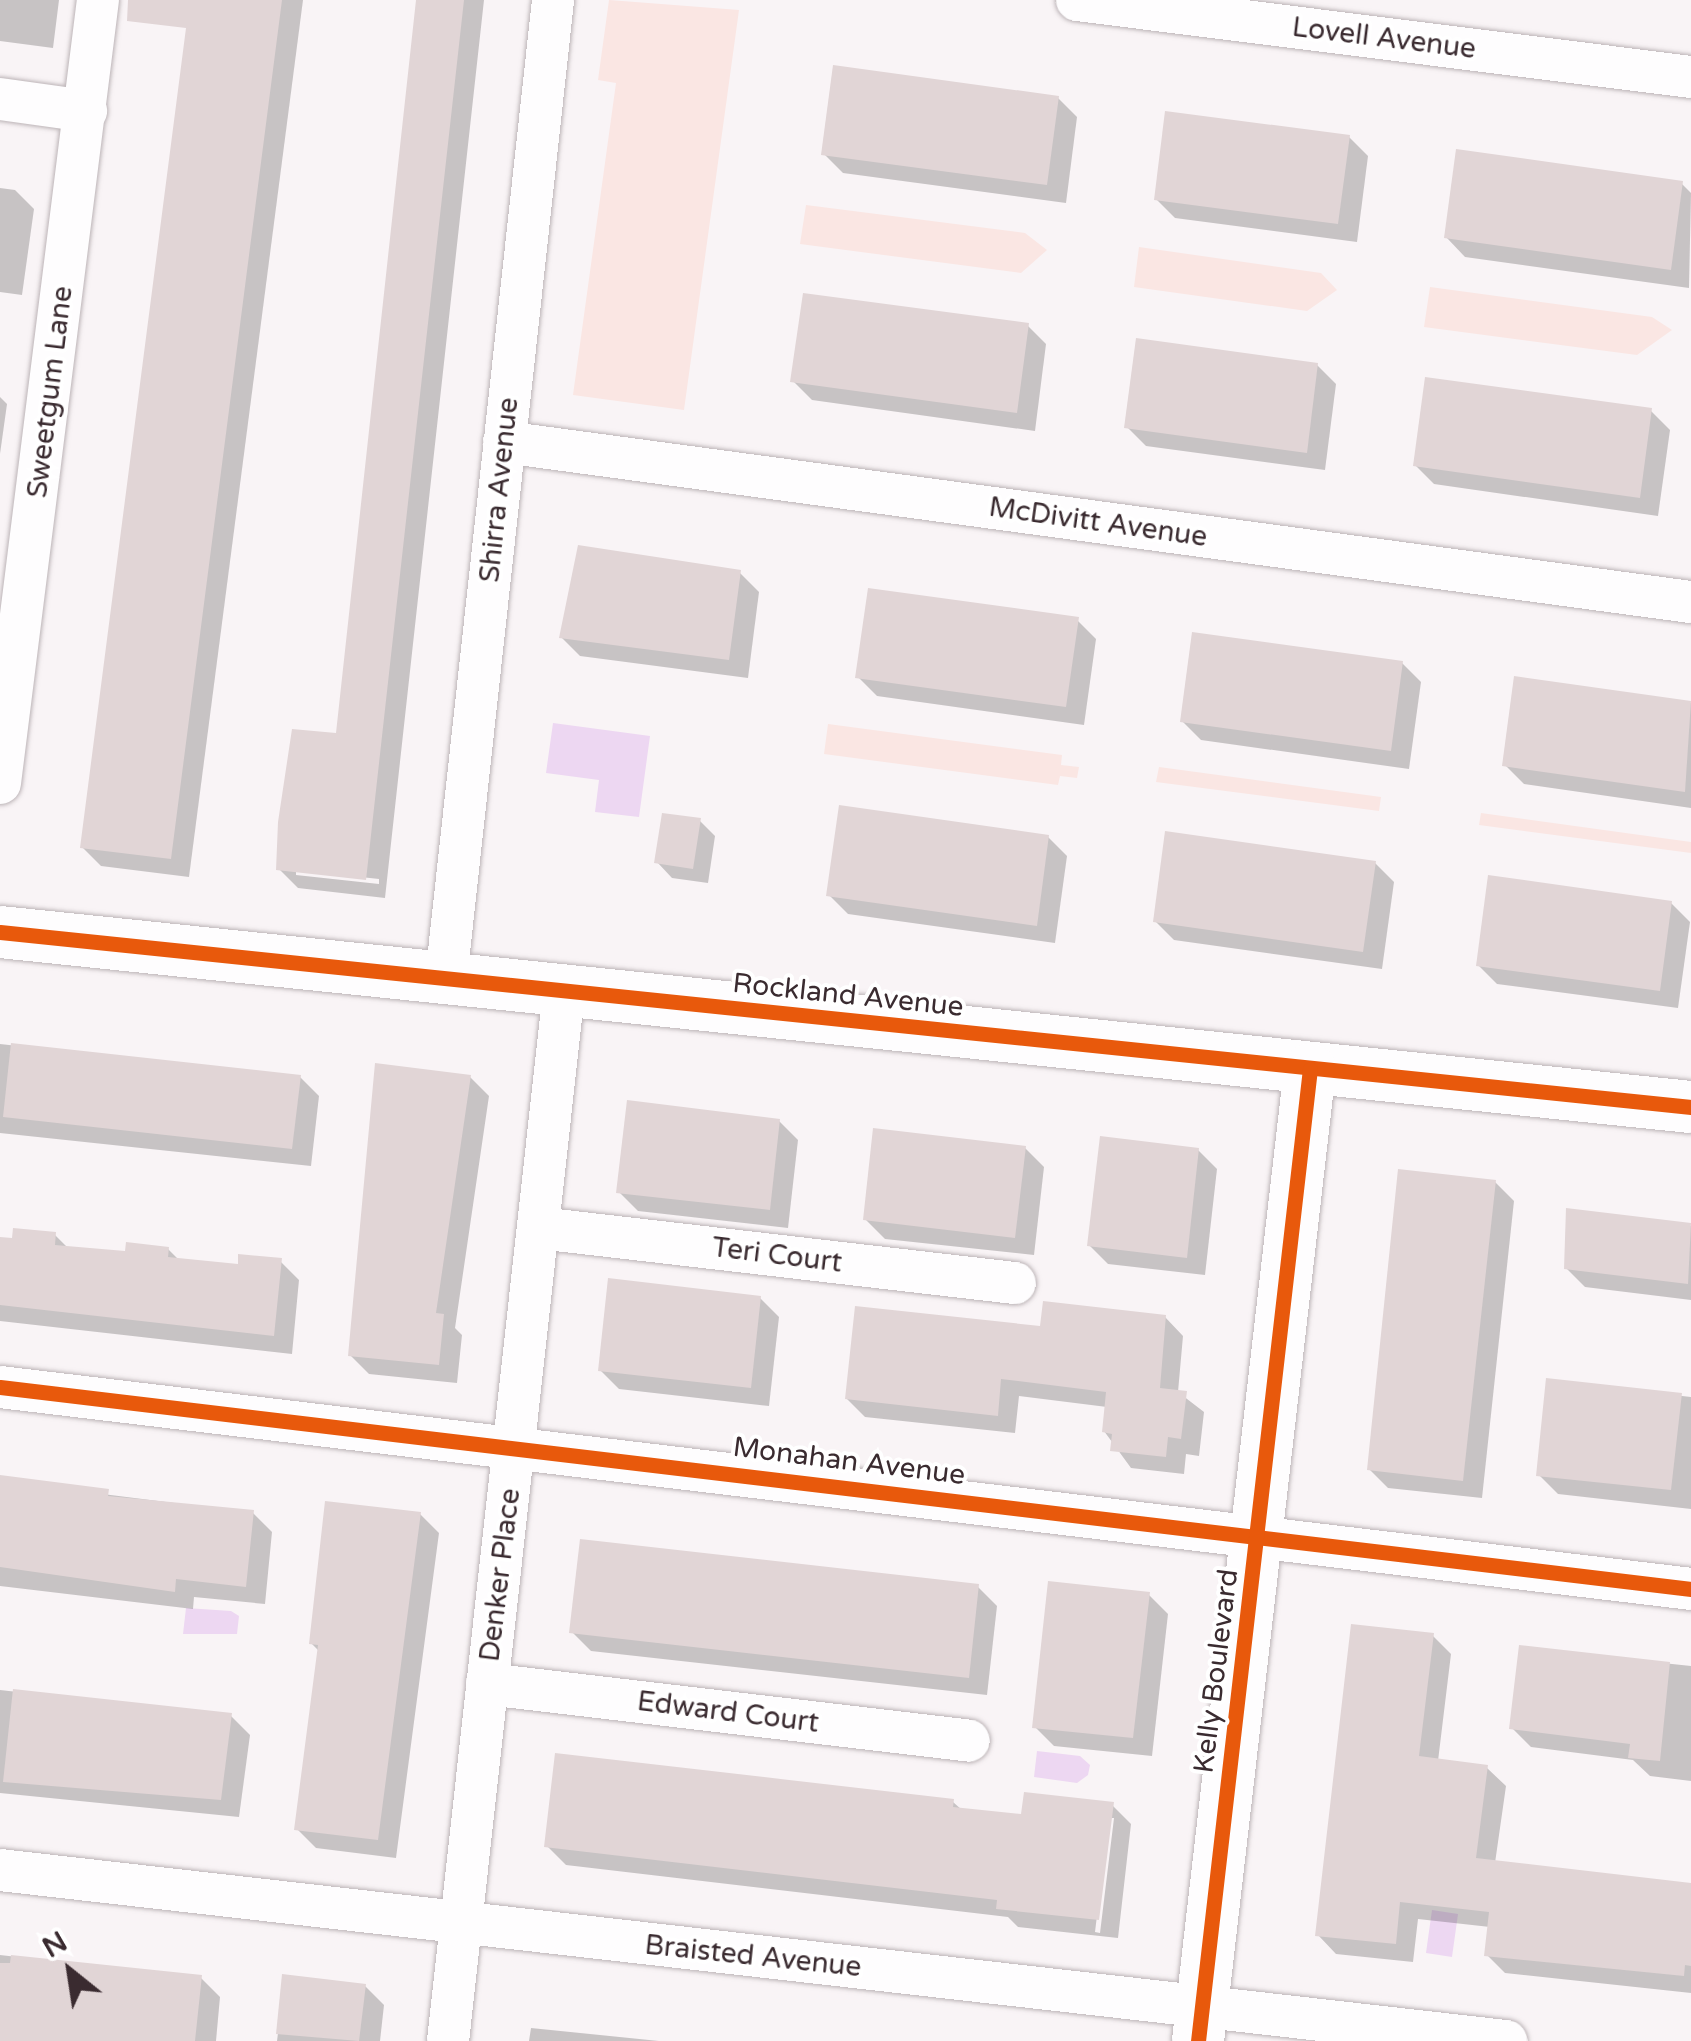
<!DOCTYPE html>
<style>
body{margin:0}
#map{position:relative;width:1691px;height:2041px;overflow:hidden;background:#f9f4f6;font-family:"Varela Round",sans-serif}
div>[style]{position:absolute}
.green>*{inset:0;background:#fae6e3}
.water>*{inset:0;background:#edd7f2}
.shadow>*{inset:0;background:#0003}
.building>*{inset:0;background:#e1d5d6}
.roads{filter:drop-shadow(0 0 2px #bcb4b7) drop-shadow(0 0 2px #bcb4b7)}
.minor>*{height:42px;margin:-21px;padding:0 21px;transform-origin:21px;border-radius:21px;background:#fefdfe}
.tertiary>*{height:52px;margin:-26px;padding:0 26px;transform-origin:26px;border-radius:26px;background:#fefdfe}
.cycleway>*{height:15px;margin:-7.5px;padding:0 7.5px;transform-origin:7.5px;border-radius:7.5px;background:#e8590c}
span{translate:-50% -50%;white-space:nowrap;text-align:center;line-height:1.15;-webkit-text-stroke:8px #fff;paint-order:stroke}
.street-label{font-size:28px;color:#3a2b30}
.north{position:absolute;left:20px;top:1921px;width:100px;height:100px;-webkit-text-stroke:8px #fff;paint-order:stroke;rotate:330deg;font-size:28px;font-weight:700;line-height:40px;text-align:center;color:#3a2b30}
.north::after{content:'';display:block;margin:auto;width:35px;height:45px;background:#3a2b30;clip-path:polygon(50% 0,100% 100%,50% 72%,0 100%)}
</style>
<div id="map">
<div class="green">
<i style="clip-path:polygon(609px 0,739px 10px,684px 410px,573px 395px,616px 83px,598px 80px)"></i>
<i style="clip-path:polygon(806px 205px,1025px 233px,1047px 250px,1021px 273px,800px 244px)"></i>
<i style="clip-path:polygon(1139px 247px,1321px 273px,1337px 290px,1307px 311px,1134px 287px)"></i>
<i style="clip-path:polygon(1430px 287px,1652px 317px,1672px 330px,1637px 355px,1424px 327px)"></i>
<i style="clip-path:polygon(828px 724px,1062px 755px,1061px 765px,1079px 767px,1077px 778px,1060px 776px,1058px 785px,824px 754px)"></i>
<i style="clip-path:polygon(1159px 767px,1381px 797px,1379px 811px,1156px 782px)"></i>
<i style="clip-path:polygon(1481px 813px,1691px 842px,1691px 853px,1479px 825px)"></i>
</div>
<div class="water">
<i style="clip-path:polygon(553px 723px,650px 736px,639px 817px,595px 812px,599px 780px,546px 773px)"></i>
<i style="clip-path:polygon(186px 1608px,231px 1611px,239px 1616px,237px 1634px,183px 1634px)"></i>
<i style="clip-path:polygon(1037px 1751px,1080px 1756px,1090px 1765px,1088px 1775px,1077px 1783px,1034px 1777px)"></i>
<i style="clip-path:polygon(1432px 1910px,1458px 1914px,1452px 1957px,1426px 1953px)"></i>
</div>
<div class="shadow">
<i style="clip-path:polygon(0 0,59px 0,53px 48px,0 41px)"></i>
<i style="clip-path:polygon(192px 0,303px 0,189px 877px,101px 866px,82px 847px)"></i>
<i style="clip-path:polygon(evenodd,418px 0,484px 0,385px 898px,298px 888px,279px 869px,338px 736px,418px 0,296px 870px,379px 879px,379px 884px,296px 875px,296px 870px)"></i>
<i style="clip-path:polygon(1058px 98px,1077px 117px,1066px 203px,843px 173px,824px 154px)"></i>
<i style="clip-path:polygon(1349px 137px,1368px 156px,1357px 242px,1175px 218px,1156px 199px)"></i>
<i style="clip-path:polygon(1682px 184px,1691px 193px,1689px 288px,1465px 257px,1446px 237px)"></i>
<i style="clip-path:polygon(0 188px,15px 190px,34px 209px,22px 295px,0 292px)"></i>
<i style="clip-path:polygon(1027px 325px,1046px 344px,1035px 431px,812px 400px,793px 381px)"></i>
<i style="clip-path:polygon(1317px 365px,1336px 384px,1325px 470px,1146px 446px,1127px 427px)"></i>
<i style="clip-path:polygon(0 397px,7px 404px,0 454px)"></i>
<i style="clip-path:polygon(1651px 411px,1670px 430px,1658px 516px,1434px 484px,1415px 465px)"></i>
<i style="clip-path:polygon(740px 573px,759px 592px,748px 678px,580px 656px,561px 637px)"></i>
<i style="clip-path:polygon(1077px 620px,1096px 639px,1084px 725px,877px 696px,858px 677px)"></i>
<i style="clip-path:polygon(1402px 663px,1421px 682px,1409px 769px,1201px 740px,1182px 721px)"></i>
<i style="clip-path:polygon(1517px 679px,1691px 703px,1691px 808px,1524px 784px,1505px 765px)"></i>
<i style="clip-path:polygon(700px 821px,715px 836px,708px 883px,672px 878px,657px 862px)"></i>
<i style="clip-path:polygon(1048px 837px,1067px 856px,1055px 943px,848px 914px,829px 895px)"></i>
<i style="clip-path:polygon(1375px 863px,1394px 882px,1382px 969px,1174px 940px,1155px 921px)"></i>
<i style="clip-path:polygon(1671px 903px,1690px 922px,1678px 1008px,1497px 984px,1478px 965px)"></i>
<i style="clip-path:polygon(0 1044px,300px 1077px,319px 1096px,311px 1166px,0 1133px)"></i>
<i style="clip-path:polygon(470px 1077px,489px 1096px,455px 1328px,462px 1335px,457px 1383px,369px 1374px,350px 1355px)"></i>
<i style="clip-path:polygon(779px 1121px,798px 1140px,788px 1228px,638px 1211px,619px 1192px)"></i>
<i style="clip-path:polygon(1025px 1148px,1044px 1167px,1034px 1255px,885px 1239px,866px 1220px)"></i>
<i style="clip-path:polygon(1198px 1150px,1217px 1169px,1205px 1275px,1108px 1264px,1089px 1245px)"></i>
<i style="clip-path:polygon(1495px 1182px,1514px 1201px,1482px 1498px,1388px 1488px,1369px 1469px)"></i>
<i style="clip-path:polygon(1568px 1211px,1691px 1226px,1691px 1300px,1585px 1287px,1566px 1268px)"></i>
<i style="clip-path:polygon(55px 1235px,69px 1249px,127px 1254px,168px 1249px,179px 1260px,240px 1267px,280px 1261px,299px 1280px,292px 1354px,0 1321px,0 1240px)"></i>
<i style="clip-path:polygon(760px 1298px,779px 1317px,769px 1406px,619px 1389px,600px 1370px)"></i>
<i style="clip-path:polygon(1165px 1317px,1183px 1336px,1178px 1392px,1204px 1412px,1199px 1456px,1186px 1454px,1184px 1474px,1131px 1468px,1104px 1431px,1107px 1407px,1019px 1396px,1015px 1433px,865px 1417px,847px 1399px,1042px 1328px)"></i>
<i style="clip-path:polygon(1549px 1381px,1691px 1397px,1691px 1509px,1558px 1494px,1539px 1475px)"></i>
<i style="clip-path:polygon(0 1481px,253px 1513px,272px 1532px,265px 1604px,194px 1597px,193px 1609px,0 1586px)"></i>
<i style="clip-path:polygon(420px 1514px,439px 1533px,396px 1858px,316px 1848px,297px 1829px,320px 1652px,311px 1643px)"></i>
<i style="clip-path:polygon(978px 1587px,997px 1606px,987px 1695px,591px 1651px,572px 1632px)"></i>
<i style="clip-path:polygon(1149px 1595px,1168px 1614px,1152px 1756px,1054px 1746px,1035px 1727px)"></i>
<i style="clip-path:polygon(1432px 1635px,1451px 1654px,1438px 1761px,1487px 1768px,1506px 1786px,1495px 1863px,1691px 1885px,1691px 1993px,1505px 1973px,1487px 1955px,1490px 1927px,1418px 1919px,1413px 1962px,1336px 1954px,1318px 1935px)"></i>
<i style="clip-path:polygon(1521px 1648px,1691px 1666px,1691px 1781px,1650px 1776px,1633px 1760px,1531px 1747px,1512px 1728px)"></i>
<i style="clip-path:polygon(0 1690px,231px 1716px,250px 1735px,239px 1817px,0 1793px)"></i>
<i style="clip-path:polygon(evenodd,953px 1802px,962px 1810px,1023px 1817px,1112px 1805px,1131px 1824px,1118px 1938px,1018px 1927px,1008px 1917px,566px 1865px,547px 1846px,953px 1802px,1109px 1818px,1114px 1818px,1100px 1933px,1095px 1932px,1109px 1818px)"></i>
<i style="clip-path:polygon(0 1955px,201px 1978px,220px 1997px,216px 2041px,0 2041px)"></i>
<i style="clip-path:polygon(285px 1977px,365px 1986px,384px 2005px,380px 2041px,277px 2041px)"></i>
<i style="clip-path:polygon(531px 2028px,659px 2041px,529px 2041px)"></i>
</div>
<div class="building">
<i style="clip-path:polygon(128px 0,282px 0,171px 859px,80px 848px,186px 28px,127px 21px)"></i>
<i style="clip-path:polygon(416px 0,464px 0,366px 880px,276px 870px,278px 822px,292px 729px,336px 733px)"></i>
<i style="clip-path:polygon(833px 65px,1059px 96px,1047px 185px,821px 155px)"></i>
<i style="clip-path:polygon(1165px 111px,1350px 135px,1338px 224px,1154px 200px)"></i>
<i style="clip-path:polygon(1456px 149px,1683px 181px,1671px 270px,1444px 238px)"></i>
<i style="clip-path:polygon(803px 293px,1029px 323px,1017px 413px,790px 382px)"></i>
<i style="clip-path:polygon(1136px 338px,1318px 363px,1307px 453px,1124px 428px)"></i>
<i style="clip-path:polygon(1425px 377px,1652px 408px,1640px 498px,1413px 466px)"></i>
<i style="clip-path:polygon(578px 545px,741px 570px,729px 660px,559px 638px)"></i>
<i style="clip-path:polygon(868px 588px,1079px 617px,1066px 707px,855px 678px)"></i>
<i style="clip-path:polygon(1192px 632px,1403px 661px,1391px 751px,1180px 722px)"></i>
<i style="clip-path:polygon(1514px 676px,1691px 701px,1685px 792px,1502px 766px)"></i>
<i style="clip-path:polygon(839px 805px,1049px 835px,1037px 926px,826px 896px)"></i>
<i style="clip-path:polygon(662px 813px,701px 818px,693px 869px,654px 863px)"></i>
<i style="clip-path:polygon(1165px 831px,1376px 861px,1363px 952px,1153px 922px)"></i>
<i style="clip-path:polygon(1488px 875px,1672px 901px,1660px 991px,1476px 966px)"></i>
<i style="clip-path:polygon(11px 1043px,301px 1075px,292px 1149px,3px 1117px)"></i>
<i style="clip-path:polygon(375px 1063px,471px 1075px,436px 1313px,444px 1314px,439px 1365px,348px 1356px)"></i>
<i style="clip-path:polygon(627px 1100px,780px 1119px,770px 1210px,616px 1193px)"></i>
<i style="clip-path:polygon(873px 1128px,1026px 1146px,1015px 1238px,863px 1220px)"></i>
<i style="clip-path:polygon(1100px 1136px,1199px 1148px,1187px 1258px,1087px 1246px)"></i>
<i style="clip-path:polygon(1398px 1169px,1496px 1180px,1463px 1481px,1367px 1470px)"></i>
<i style="clip-path:polygon(1566px 1208px,1691px 1223px,1688px 1284px,1564px 1269px)"></i>
<i style="clip-path:polygon(13px 1228px,56px 1232px,55px 1245px,125px 1251px,126px 1242px,169px 1247px,168px 1257px,238px 1264px,238px 1254px,282px 1258px,274px 1336px,0 1305px,0 1237px,12px 1238px)"></i>
<i style="clip-path:polygon(608px 1278px,761px 1296px,751px 1388px,598px 1371px)"></i>
<i style="clip-path:polygon(1043px 1301px,1166px 1315px,1160px 1388px,1187px 1391px,1181px 1439px,1168px 1437px,1166px 1457px,1110px 1451px,1112px 1434px,1102px 1432px,1106px 1392px,1001px 1379px,998px 1416px,845px 1399px,855px 1306px,1040px 1326px)"></i>
<i style="clip-path:polygon(1546px 1378px,1682px 1393px,1671px 1490px,1536px 1476px)"></i>
<i style="clip-path:polygon(0 1475px,109px 1489px,108px 1496px,254px 1510px,246px 1587px,176px 1579px,175px 1592px,0 1567px)"></i>
<i style="clip-path:polygon(325px 1501px,421px 1512px,378px 1840px,294px 1830px,318px 1645px,309px 1644px)"></i>
<i style="clip-path:polygon(580px 1539px,979px 1584px,969px 1678px,569px 1633px)"></i>
<i style="clip-path:polygon(1048px 1581px,1150px 1592px,1133px 1738px,1032px 1728px)"></i>
<i style="clip-path:polygon(1351px 1624px,1434px 1633px,1419px 1756px,1488px 1765px,1476px 1858px,1691px 1883px,1691px 1966px,1685px 1965px,1684px 1976px,1484px 1956px,1489px 1912px,1400px 1902px,1396px 1944px,1315px 1936px)"></i>
<i style="clip-path:polygon(1519px 1645px,1670px 1662px,1660px 1761px,1628px 1758px,1630px 1744px,1509px 1729px)"></i>
<i style="clip-path:polygon(13px 1689px,232px 1713px,221px 1800px,3px 1782px)"></i>
<i style="clip-path:polygon(555px 1753px,954px 1799px,953px 1807px,1021px 1814px,1024px 1792px,1114px 1802px,1099px 1920px,996px 1909px,997px 1900px,544px 1847px)"></i>
<i style="clip-path:polygon(11px 1955px,202px 1975px,195px 2041px,0 2041px,0 1963px,10px 1963px)"></i>
<i style="clip-path:polygon(282px 1974px,366px 1984px,359px 2041px,276px 2034px)"></i>
</div>
<div class="roads">
<div class="minor">
<i style="left:1077px;top:0;width:619px;rotate:7.15deg"></i>
<i style="left:0;top:99px;width:87px;rotate:7.9deg"></i>
<i style="left:504px;top:442px;width:1198px;rotate:7.68deg"></i>
<i style="left:0;top:783px;width:789px;rotate:-82.87deg"></i>
<i style="left:446px;top:979px;width:985px;rotate:-83.76deg"></i>
<i style="left:539px;top:1228px;width:479px;rotate:6.6deg"></i>
<i style="left:0;top:1387px;width:1703px;rotate:6.81deg"></i>
<i style="left:487px;top:1684px;width:485px;rotate:6.7deg"></i>
<i style="left:0;top:1870px;width:1516px;rotate:6.48deg"></i>
<i style="left:448px;top:2041px;width:1057px;rotate:-83.7deg"></i>
</div>
<div class="tertiary">
<i style="left:0;top:932px;width:1700px;rotate:5.91deg"></i>
<i style="left:1198px;top:2041px;width:978px;rotate:-83.43deg"></i>
</div>
</div>
<div class="cycleway">
<i style="left:0;top:932px;width:1700px;rotate:5.91deg"></i>
<i style="left:0;top:1387px;width:1703px;rotate:6.81deg"></i>
<i style="left:1198px;top:2041px;width:978px;rotate:-83.43deg"></i>
</div>
<div class="street-label">
<span style="left:1384px;top:38px;rotate:7deg">Lovell Avenue</span>
<span style="left:50px;top:392px;rotate:-83deg">Sweetgum Lane</span>
<span style="left:499px;top:490px;rotate:-84deg">Shirra Avenue</span>
<span style="left:1098px;top:522px;rotate:8deg">McDivitt Avenue</span>
<span style="left:848px;top:995px;rotate:6deg">Rockland Avenue</span>
<span style="left:777px;top:1255px;rotate:7deg">Teri Court</span>
<span style="left:849px;top:1461px;rotate:7deg">Monahan Avenue</span>
<span style="left:500px;top:1575px;rotate:-83deg">Denker Place</span>
<span style="left:1216px;top:1671px;rotate:-83deg">Kelly Boulevard</span>
<span style="left:728px;top:1712px;rotate:7deg">Edward Court</span>
<span style="left:753px;top:1956px;rotate:6deg">Braisted Avenue</span>
</div>
<div class="north">N</div>
</div>
